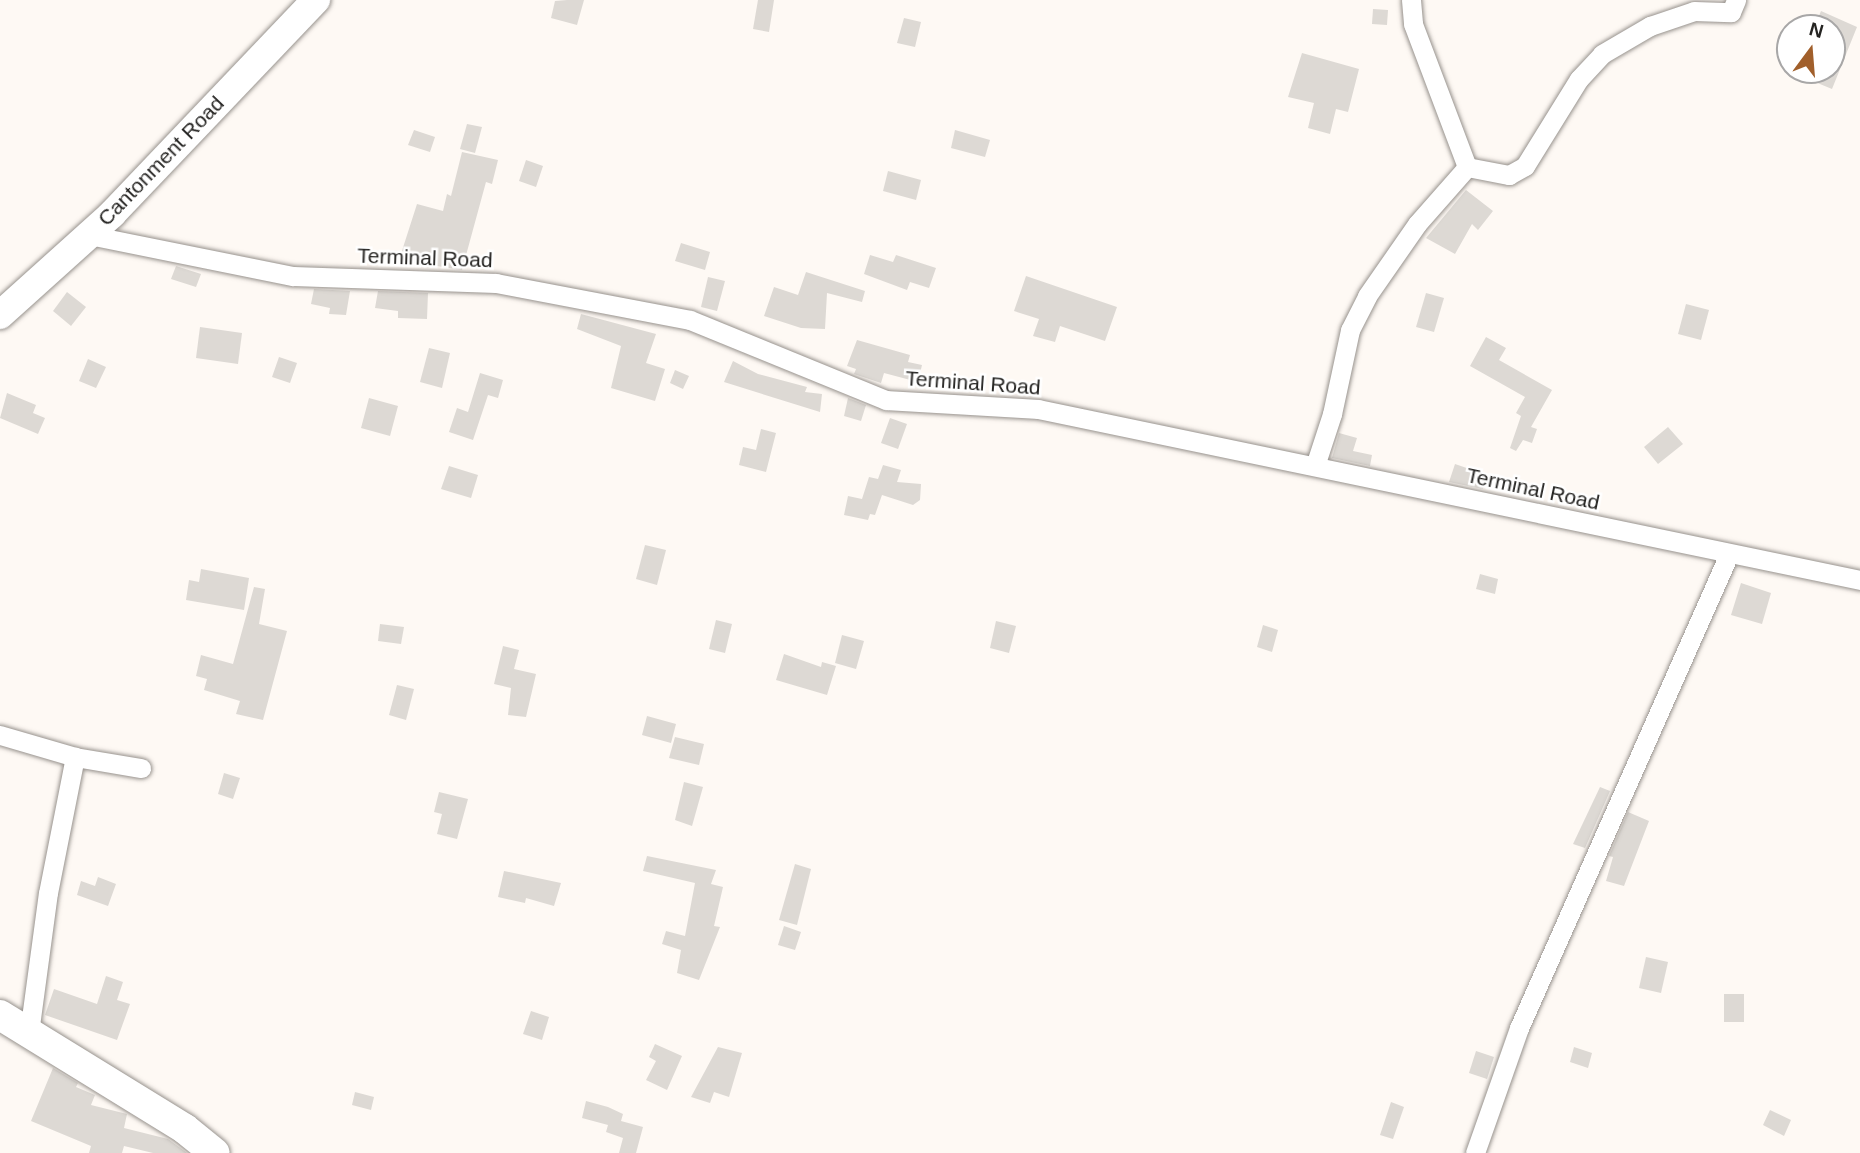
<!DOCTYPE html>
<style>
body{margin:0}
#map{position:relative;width:1860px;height:1153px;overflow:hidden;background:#fef9f4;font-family:Helvetica,sans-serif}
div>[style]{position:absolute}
.building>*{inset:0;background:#ddd9d4}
.roads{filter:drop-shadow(0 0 2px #97928d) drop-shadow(0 0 2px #97928d)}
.street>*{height:19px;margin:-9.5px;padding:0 9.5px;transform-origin:9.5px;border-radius:9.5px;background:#fff}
.secondary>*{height:28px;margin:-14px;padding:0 14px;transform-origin:14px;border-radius:14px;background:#fff}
.primary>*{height:30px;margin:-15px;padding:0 15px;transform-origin:15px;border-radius:15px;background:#fff}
span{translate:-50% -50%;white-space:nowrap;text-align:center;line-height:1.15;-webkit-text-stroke:5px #fff;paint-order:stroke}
.street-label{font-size:21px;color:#252422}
.north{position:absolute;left:1776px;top:14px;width:70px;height:70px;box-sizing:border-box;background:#fff;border:2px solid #a8a7a7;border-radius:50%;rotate:16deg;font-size:19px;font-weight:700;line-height:28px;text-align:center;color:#252422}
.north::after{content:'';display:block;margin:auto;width:24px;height:32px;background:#a15f2b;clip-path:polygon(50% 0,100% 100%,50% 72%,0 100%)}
</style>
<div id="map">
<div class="building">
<i style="clip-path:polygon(567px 0,584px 0,577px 25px,551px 18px,555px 1px)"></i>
<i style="clip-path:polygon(758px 0,774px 0,769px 32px,753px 29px)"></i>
<i style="clip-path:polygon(1373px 9px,1388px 10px,1387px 25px,1372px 24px)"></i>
<i style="clip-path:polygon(1821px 11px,1857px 27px,1832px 89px,1786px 70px,1832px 70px,1832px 28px,1815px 25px)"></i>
<i style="clip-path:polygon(904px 18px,921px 22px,915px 47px,897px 43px)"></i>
<i style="clip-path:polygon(1302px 53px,1359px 69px,1348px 112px,1336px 109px,1330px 134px,1308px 128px,1314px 103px,1288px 97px)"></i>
<i style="clip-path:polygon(467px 124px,482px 127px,475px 153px,460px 149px)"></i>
<i style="clip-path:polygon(414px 130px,435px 137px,430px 152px,408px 145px)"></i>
<i style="clip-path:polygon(955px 130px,990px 140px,985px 157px,951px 148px)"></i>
<i style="clip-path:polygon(462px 152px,498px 160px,492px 184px,486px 182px,462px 270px,399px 260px,417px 204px,443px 211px,447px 194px,451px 196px)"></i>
<i style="clip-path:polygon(526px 160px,543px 166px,536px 187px,519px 181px)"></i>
<i style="clip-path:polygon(888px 171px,921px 180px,916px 200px,883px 191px)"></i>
<i style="clip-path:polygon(1466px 190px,1493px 211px,1478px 230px,1472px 224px,1455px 254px,1426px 238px)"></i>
<i style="clip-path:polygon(681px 243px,710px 252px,705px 270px,675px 261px)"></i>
<i style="clip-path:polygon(870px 255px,893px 262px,896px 255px,936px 268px,929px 288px,910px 282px,907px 290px,864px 274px)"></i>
<i style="clip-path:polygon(176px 266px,201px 274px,196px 287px,171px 279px)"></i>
<i style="clip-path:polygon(806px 272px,865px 291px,862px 302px,827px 293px,825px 329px,801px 328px,764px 316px,774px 287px,798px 295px)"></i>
<i style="clip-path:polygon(1026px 276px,1117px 307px,1105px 341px,1060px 326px,1055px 342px,1033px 336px,1039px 319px,1014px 311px)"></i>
<i style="clip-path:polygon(708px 277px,725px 281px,717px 311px,701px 307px)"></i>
<i style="clip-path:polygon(314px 289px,350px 291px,346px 315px,329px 314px,330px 308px,311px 304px)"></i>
<i style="clip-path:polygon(378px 291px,428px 293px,427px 319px,398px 318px,398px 311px,375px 308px)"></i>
<i style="clip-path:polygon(67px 292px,86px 307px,71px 326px,53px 311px)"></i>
<i style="clip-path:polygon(1426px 293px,1444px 298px,1434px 332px,1416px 327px)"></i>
<i style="clip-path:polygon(1686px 304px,1709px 310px,1701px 340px,1678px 334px)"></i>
<i style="clip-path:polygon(581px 314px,656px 334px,646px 363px,665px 369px,655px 401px,611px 388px,621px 346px,577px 329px)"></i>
<i style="clip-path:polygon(200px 327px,242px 333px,238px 364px,196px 358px)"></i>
<i style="clip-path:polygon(1486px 337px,1506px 348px,1499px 360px,1552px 390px,1531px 427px,1537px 429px,1532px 443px,1523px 440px,1516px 451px,1510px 448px,1521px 416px,1516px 413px,1525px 397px,1470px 366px)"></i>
<i style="clip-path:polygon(857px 340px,910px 355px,908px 362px,922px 365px,918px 382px,884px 373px,881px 383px,854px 374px,856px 369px,847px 366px)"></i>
<i style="clip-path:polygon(429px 348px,450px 353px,442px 388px,420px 382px)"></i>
<i style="clip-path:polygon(279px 357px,297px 363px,290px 383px,272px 377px)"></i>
<i style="clip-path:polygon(88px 359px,106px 367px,96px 388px,79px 381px)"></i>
<i style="clip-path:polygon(733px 361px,758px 374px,807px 387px,805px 392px,822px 394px,820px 412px,724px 382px)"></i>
<i style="clip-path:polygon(675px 370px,689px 376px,683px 389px,670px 383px)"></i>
<i style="clip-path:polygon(480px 373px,503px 380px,498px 398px,488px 395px,473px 440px,449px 432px,457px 408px,468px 412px)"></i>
<i style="clip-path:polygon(7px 393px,36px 405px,33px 413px,45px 418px,38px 434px,0 418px)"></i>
<i style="clip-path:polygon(369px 398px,398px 406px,390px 436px,361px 428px)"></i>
<i style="clip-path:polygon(848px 398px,866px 405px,861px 421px,844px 416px)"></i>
<i style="clip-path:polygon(890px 418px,907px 424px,898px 449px,881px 443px)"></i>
<i style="clip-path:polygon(1668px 427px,1683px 444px,1658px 464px,1644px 447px)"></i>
<i style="clip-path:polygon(761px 429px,776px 433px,766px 472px,739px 465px,743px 447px,756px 450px)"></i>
<i style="clip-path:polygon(1339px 433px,1357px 438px,1353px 451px,1372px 455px,1370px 466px,1332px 458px)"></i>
<i style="clip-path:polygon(1455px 464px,1487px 475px,1483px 489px,1449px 482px)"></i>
<i style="clip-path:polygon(883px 465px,901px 470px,897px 482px,921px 484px,920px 500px,913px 505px,882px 495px,875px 515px,870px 514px,868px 520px,844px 515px,848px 496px,862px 499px,869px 477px,878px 479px)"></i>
<i style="clip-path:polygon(449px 466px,478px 475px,471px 498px,441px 489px)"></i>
<i style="clip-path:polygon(645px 545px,666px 550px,657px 585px,636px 579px)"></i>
<i style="clip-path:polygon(201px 569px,249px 578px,244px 610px,186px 600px,189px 580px,199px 582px)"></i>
<i style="clip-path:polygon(1480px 574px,1498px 579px,1495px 594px,1476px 589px)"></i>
<i style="clip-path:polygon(1741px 583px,1771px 593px,1762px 624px,1731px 615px)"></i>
<i style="clip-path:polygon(254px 587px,265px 589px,259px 624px,287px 631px,263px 720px,236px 714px,240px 701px,204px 690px,207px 679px,196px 676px,201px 655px,233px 664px)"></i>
<i style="clip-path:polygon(716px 620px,732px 624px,725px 653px,709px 649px)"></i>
<i style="clip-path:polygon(996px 621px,1016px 626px,1009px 653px,990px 648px)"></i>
<i style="clip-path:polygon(380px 624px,404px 627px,401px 644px,378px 641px)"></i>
<i style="clip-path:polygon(1263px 625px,1278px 630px,1272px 652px,1257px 647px)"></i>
<i style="clip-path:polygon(842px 635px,864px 641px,856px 669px,835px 663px)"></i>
<i style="clip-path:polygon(503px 646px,519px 650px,514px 669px,536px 674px,526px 717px,508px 715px,511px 688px,494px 684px)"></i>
<i style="clip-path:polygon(784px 654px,821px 667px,822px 662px,836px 666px,827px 695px,776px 680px)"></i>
<i style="clip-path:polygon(397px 685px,414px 689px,406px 720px,389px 715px)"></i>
<i style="clip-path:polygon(647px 716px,676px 724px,671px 743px,642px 735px)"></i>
<i style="clip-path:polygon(675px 737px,704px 744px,699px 765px,669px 758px)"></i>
<i style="clip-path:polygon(224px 773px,240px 778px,233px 799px,218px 794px)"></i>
<i style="clip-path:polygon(684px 782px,703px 787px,692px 826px,675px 820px)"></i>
<i style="clip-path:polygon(1600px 787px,1610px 791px,1585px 848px,1573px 844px)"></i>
<i style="clip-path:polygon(439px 792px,468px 799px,457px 839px,437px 834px,442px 814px,434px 812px)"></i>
<i style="clip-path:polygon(1628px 812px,1649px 821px,1624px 886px,1606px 881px,1613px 857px,1609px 856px)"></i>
<i style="clip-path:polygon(647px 856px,716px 870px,711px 884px,723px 887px,714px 926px,720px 927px,699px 980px,677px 973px,681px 950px,662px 944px,666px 931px,685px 936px,695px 883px,643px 871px)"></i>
<i style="clip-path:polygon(795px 864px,811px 869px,797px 925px,779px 920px)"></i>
<i style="clip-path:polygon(504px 871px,561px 883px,554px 906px,526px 898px,525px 903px,498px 897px)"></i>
<i style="clip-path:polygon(98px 877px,116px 884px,108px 906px,77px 895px,81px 881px,95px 886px)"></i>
<i style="clip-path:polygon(784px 926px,801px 932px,795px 950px,778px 945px)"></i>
<i style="clip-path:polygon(1646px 957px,1668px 962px,1661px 993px,1639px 988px)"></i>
<i style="clip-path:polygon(106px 976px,123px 982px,117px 1000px,130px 1004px,117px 1040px,45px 1015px,54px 989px,97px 1004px)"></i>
<i style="clip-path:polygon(1724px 994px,1744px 994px,1744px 1022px,1724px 1022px)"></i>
<i style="clip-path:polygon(531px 1011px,549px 1017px,542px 1040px,523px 1034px)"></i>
<i style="clip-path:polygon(655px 1044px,682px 1056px,667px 1090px,646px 1080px,656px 1061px,649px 1057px)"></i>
<i style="clip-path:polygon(718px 1047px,742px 1053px,729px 1097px,714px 1092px,710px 1103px,691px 1097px)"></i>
<i style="clip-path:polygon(1574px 1047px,1592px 1053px,1588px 1068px,1570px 1062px)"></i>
<i style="clip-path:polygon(1476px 1051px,1494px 1057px,1487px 1079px,1469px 1073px)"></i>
<i style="clip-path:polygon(53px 1068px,78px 1083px,76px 1087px,95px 1095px,91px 1105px,127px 1114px,124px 1128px,168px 1139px,187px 1153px,153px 1153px,124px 1146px,122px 1153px,89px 1153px,91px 1146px,31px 1121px)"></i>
<i style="clip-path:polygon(355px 1092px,374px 1097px,371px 1110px,352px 1105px)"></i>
<i style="clip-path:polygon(586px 1101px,608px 1107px,623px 1114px,621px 1121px,643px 1127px,636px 1153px,619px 1153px,623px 1138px,606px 1132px,608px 1125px,582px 1118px)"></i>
<i style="clip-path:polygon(1391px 1102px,1404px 1107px,1393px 1139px,1380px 1135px)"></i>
<i style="clip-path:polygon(1770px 1110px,1791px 1120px,1784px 1136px,1763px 1125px)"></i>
</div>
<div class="roads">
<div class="street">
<i style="left:1411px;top:0;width:24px;rotate:85deg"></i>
<i style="left:1413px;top:24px;width:153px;rotate:69.3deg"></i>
<i style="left:89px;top:235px;width:208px;rotate:11.4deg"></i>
<i style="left:293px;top:276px;width:203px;rotate:2deg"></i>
<i style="left:496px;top:283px;width:197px;rotate:10.8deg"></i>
<i style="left:690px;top:320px;width:212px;rotate:22.2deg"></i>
<i style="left:886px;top:400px;width:152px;rotate:3.4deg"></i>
<i style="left:1038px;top:409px;width:840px;rotate:11.75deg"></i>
<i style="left:1315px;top:466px;width:55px;rotate:-71.9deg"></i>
<i style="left:1332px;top:414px;width:86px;rotate:-77.9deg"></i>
<i style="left:1350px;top:330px;width:38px;rotate:-63deg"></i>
<i style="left:1367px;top:296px;width:88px;rotate:-55.2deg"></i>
<i style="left:1417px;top:224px;width:76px;rotate:-48.7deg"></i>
<i style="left:1467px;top:167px;width:43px;rotate:10.8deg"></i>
<i style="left:1509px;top:175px;width:18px;rotate:-29deg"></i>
<i style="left:1525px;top:166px;width:102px;rotate:-58.2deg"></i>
<i style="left:1579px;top:79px;width:34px;rotate:-47deg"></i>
<i style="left:1602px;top:54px;width:56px;rotate:-30.3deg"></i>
<i style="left:1650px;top:26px;width:46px;rotate:-18.8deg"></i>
<i style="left:1694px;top:11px;width:37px;rotate:2deg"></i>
<i style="left:1731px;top:12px;width:13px;rotate:-67deg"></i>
<i style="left:0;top:735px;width:78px;rotate:16.3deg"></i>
<i style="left:75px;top:757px;width:67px;rotate:9.5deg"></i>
<i style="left:29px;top:1033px;width:141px;rotate:-82.3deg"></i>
<i style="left:48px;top:893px;width:139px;rotate:-78.8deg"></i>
<i style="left:1475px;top:1153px;width:133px;rotate:-70.6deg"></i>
<i style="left:1519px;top:1028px;width:518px;rotate:-66.1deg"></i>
</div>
<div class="secondary">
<i style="left:0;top:315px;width:151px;rotate:-42deg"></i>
<i style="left:112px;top:214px;width:296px;rotate:-46.4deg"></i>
</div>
<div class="primary">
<i style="left:0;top:1015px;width:217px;rotate:31.6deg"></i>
<i style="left:185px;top:1129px;width:38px;rotate:39deg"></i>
</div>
</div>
<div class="street-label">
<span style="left:161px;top:161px;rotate:-46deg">Cantonment Road</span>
<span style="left:425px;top:258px;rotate:2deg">Terminal Road</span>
<span style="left:973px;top:383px;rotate:4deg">Terminal Road</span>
<span style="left:1533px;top:489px;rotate:12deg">Terminal Road</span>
</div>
<div class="north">N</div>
</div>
